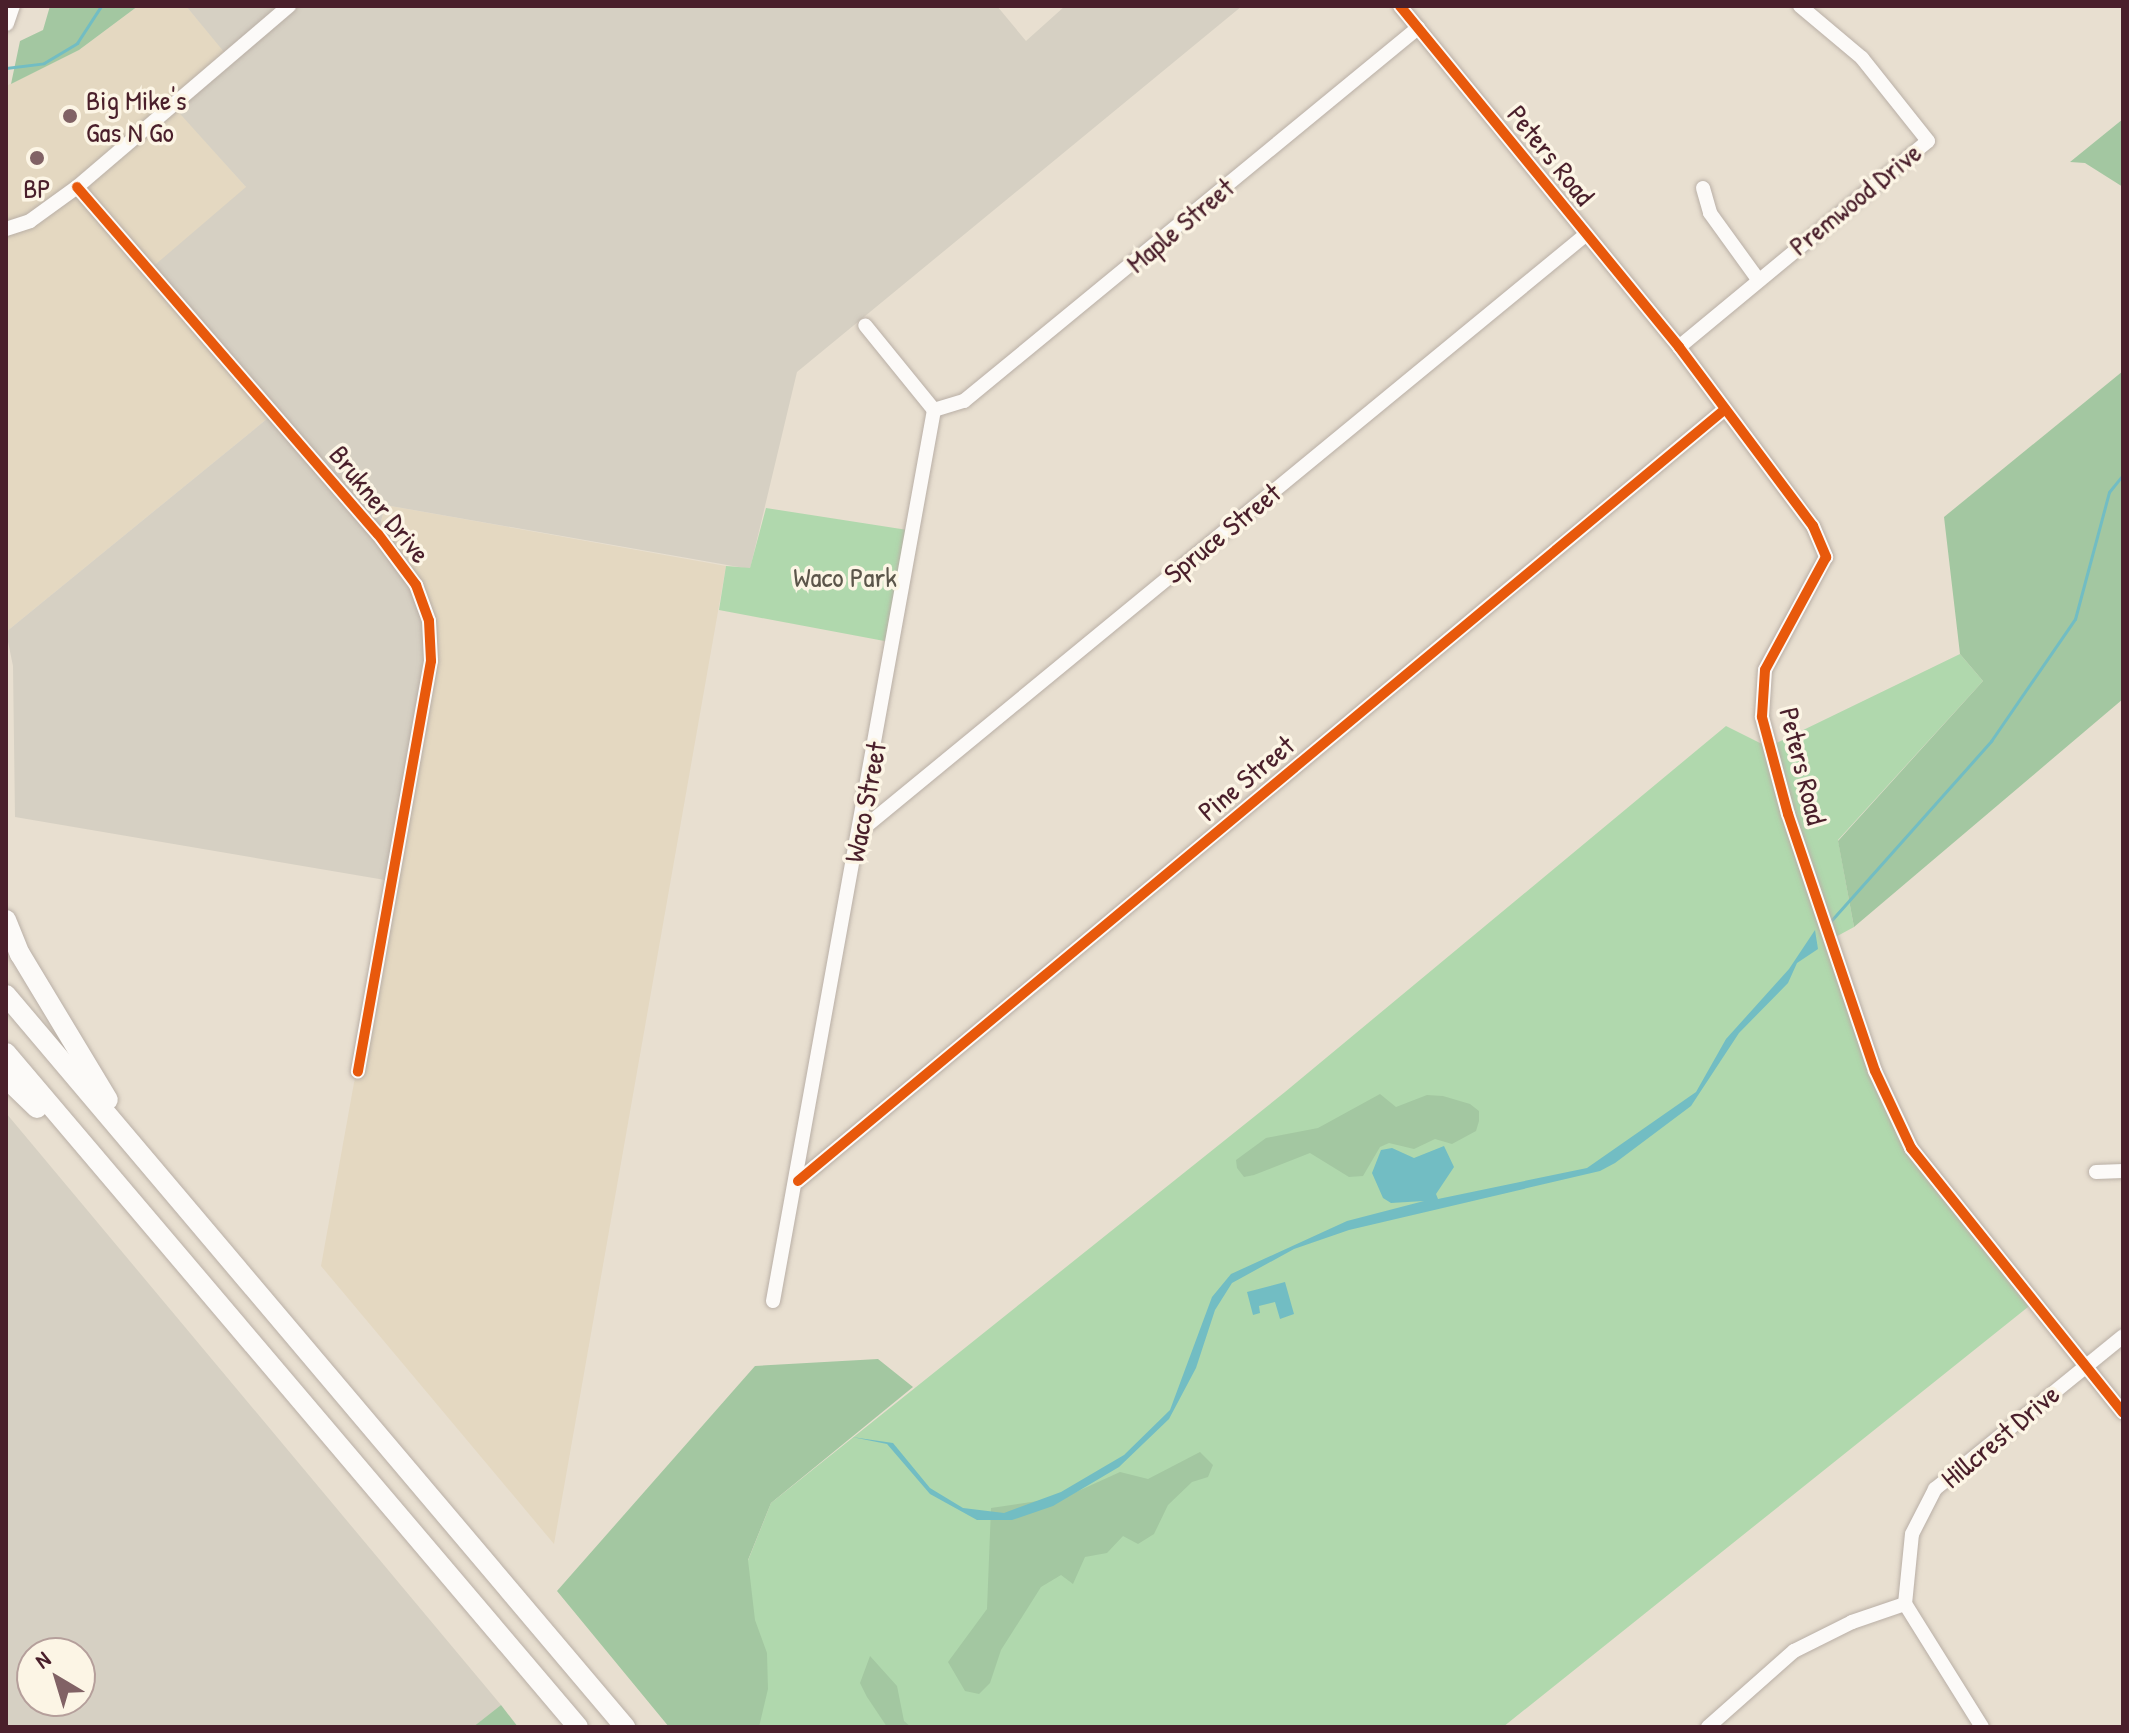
<!DOCTYPE html>
<style>
body{margin:0}
#map{position:relative;width:2129px;height:1733px;overflow:hidden;background:#e8dfd0;font-family:"Patrick Hand",sans-serif}
div>[style]{position:absolute}
.built>*{inset:0;background:#e4d8c1}
.industrial>*{inset:0;background:#d6d0c3}
.green>*{inset:0;background:#b0d8ad}
.forest>*{inset:0;background:#a3c7a1}
.water>*{inset:0;background:#72bdc3}
.stream>*{height:3px;margin:-1.5px;padding:0 1.5px;transform-origin:1.5px;border-radius:1.5px;background:#72bdc3}
.roads{filter:drop-shadow(0 0 2px #b9afa6) drop-shadow(0 0 2px #b9afa6)}
.minor>*{height:14px;margin:-7px;padding:0 7px;transform-origin:7px;border-radius:7px;background:#fcfaf8}
.major>*{height:16px;margin:-8px;padding:0 8px;transform-origin:8px;border-radius:8px;background:#fcfaf8}
.highway>*{height:20px;margin:-10px;padding:0 10px;transform-origin:10px;border-radius:10px;background:#fcfaf8}
.cycleway>*{height:10px;margin:-5px;padding:0 5px;transform-origin:5px;border-radius:5px;background:#e8590c}
.dots>*{width:22px;height:22px;translate:-50% -50%;box-sizing:border-box;border:4px solid #fcf5e5;border-radius:50%}
span{translate:-50% -50%;white-space:nowrap;text-align:center;line-height:1.15;-webkit-text-stroke:7px #fcf5e5;paint-order:stroke}
.poi-label{font-size:28px;color:#4a1f2b}
.left{translate:0 -50%;text-align:left}
.street-label{font-size:28px;color:#4a1f2b}
.park-label{font-size:28px;color:#5b554a}
.frame{position:absolute;inset:0;border:8px solid #4a1f2b;pointer-events:none}
.north{position:absolute;left:16px;top:1637px;width:80px;height:80px;box-sizing:border-box;background:#fcf5e5;border:2px solid #b59f9b;border-radius:50%;rotate:322deg;font-size:22px;font-weight:700;line-height:32px;text-align:center;color:#4a1f2b}
.north::after{content:'';display:block;margin:auto;width:28px;height:36px;background:#816265;clip-path:polygon(50% 0,100% 100%,50% 72%,0 100%)}
</style>
<div id="map">
<div class="built">
<i style="clip-path:polygon(138px 6px,186px 6px,230px 58px,174px 106px,246px 187px,273px 414px,6px 632px,6px 86px,79px 50px)"></i>
<i style="clip-path:polygon(385px 505px,726px 566px,554px 1544px,321px 1266px,415px 744px,378px 534px)"></i>
</div>
<div class="industrial">
<i style="clip-path:polygon(186px 6px,997px 6px,1026px 41px,1065px 6px,1242px 6px,797px 372px,750px 569px,385px 505px,378px 534px,416px 585px,431px 661px,391px 881px,15px 817px,13px 666px,6px 632px,273px 414px,149px 270px,246px 187px,173px 106px,229px 58px)"></i>
<i style="clip-path:polygon(evenodd,6px 1113px,501px 1705px,473px 1727px,6px 1727px,6px 1113px,32px 1653px,80px 1653px,80px 1701px,32px 1701px,32px 1653px)"></i>
</div>
<div class="green">
<i style="clip-path:polygon(766px 508px,914px 531px,895px 643px,719px 610px,726px 566px,750px 568px)"></i>
<i style="clip-path:polygon(1960px 654px,1983px 681px,1838px 840px,1854px 927px,1830px 940px,1911px 1148px,2033px 1303px,1503px 1727px,731px 1727px,709px 1658px,771px 1503px,1285px 1092px,1726px 726px,1768px 747px)"></i>
</div>
<div class="forest">
<i style="clip-path:polygon(50px 6px,138px 6px,79px 50px,11px 84px,20px 41px,43px 30px)"></i>
<i style="clip-path:polygon(2123px 119px,2123px 187px,2085px 163px,2070px 162px)"></i>
<i style="clip-path:polygon(2123px 371px,2123px 699px,1854px 927px,1838px 841px,1983px 681px,1960px 654px,1944px 517px)"></i>
<i style="clip-path:polygon(1380px 1094px,1396px 1107px,1427px 1095px,1443px 1096px,1470px 1104px,1479px 1111px,1479px 1121px,1476px 1131px,1452px 1144px,1435px 1139px,1414px 1149px,1389px 1143px,1380px 1147px,1363px 1176px,1349px 1177px,1310px 1153px,1254px 1175px,1244px 1177px,1237px 1168px,1236px 1160px,1266px 1138px,1318px 1128px)"></i>
<i style="clip-path:polygon(878px 1359px,913px 1387px,771px 1503px,748px 1560px,755px 1620px,767px 1653px,768px 1689px,759px 1727px,669px 1727px,557px 1591px,755px 1366px)"></i>
<i style="clip-path:polygon(1200px 1452px,1213px 1465px,1208px 1477px,1192px 1482px,1168px 1505px,1154px 1534px,1138px 1544px,1123px 1536px,1107px 1553px,1085px 1557px,1073px 1584px,1061px 1575px,1041px 1587px,1001px 1650px,990px 1683px,979px 1694px,965px 1691px,948px 1662px,987px 1609px,991px 1508px,1065px 1497px,1120px 1472px,1148px 1479px)"></i>
<i style="clip-path:polygon(870px 1656px,897px 1686px,904px 1721px,911px 1727px,887px 1727px,867px 1697px,860px 1683px)"></i>
<i style="clip-path:polygon(501px 1705px,518px 1727px,473px 1727px)"></i>
</div>
<div class="water">
<i style="clip-path:polygon(1815px 930px,1818px 949px,1797px 963px,1788px 983px,1739px 1033px,1691px 1106px,1615px 1163px,1600px 1171px,1349px 1230px,1294px 1249px,1232px 1283px,1215px 1310px,1196px 1368px,1169px 1419px,1119px 1467px,1053px 1506px,1012px 1520px,977px 1520px,930px 1494px,887px 1444px,852px 1437px,893px 1443px,930px 1488px,963px 1508px,1004px 1513px,1061px 1492px,1124px 1455px,1170px 1410px,1212px 1297px,1231px 1274px,1347px 1221px,1424px 1201px,1391px 1203px,1383px 1198px,1372px 1173px,1381px 1150px,1392px 1148px,1414px 1158px,1444px 1146px,1454px 1167px,1436px 1194px,1438px 1199px,1587px 1168px,1696px 1092px,1726px 1039px,1789px 969px)"></i>
<i style="clip-path:polygon(1285px 1282px,1294px 1314px,1280px 1319px,1275px 1302px,1259px 1306px,1260px 1313px,1253px 1315px,1247px 1292px)"></i>
</div>
<div class="stream">
<i style="left:6px;top:68px;width:38px;rotate:-7deg"></i>
<i style="left:44px;top:63px;width:39px;rotate:-31deg"></i>
<i style="left:77px;top:43px;width:44px;rotate:-57deg"></i>
<i style="left:1829px;top:923px;width:244px;rotate:-48.3deg"></i>
<i style="left:1991px;top:741px;width:148px;rotate:-55.5deg"></i>
<i style="left:2075px;top:619px;width:131px;rotate:-75deg"></i>
<i style="left:2109px;top:492px;width:22px;rotate:-51deg"></i>
</div>
<div class="roads">
<div class="minor">
<i style="left:1400px;top:6px;width:441px;rotate:50.7deg"></i>
<i style="left:1679px;top:347px;width:224px;rotate:53.2deg"></i>
<i style="left:1813px;top:526px;width:34px;rotate:67deg"></i>
<i style="left:1826px;top:557px;width:128px;rotate:118.4deg"></i>
<i style="left:1765px;top:670px;width:47px;rotate:93.7deg"></i>
<i style="left:1762px;top:717px;width:100px;rotate:75deg"></i>
<i style="left:1788px;top:814px;width:271px;rotate:71.3deg"></i>
<i style="left:1875px;top:1071px;width:85px;rotate:64.9deg"></i>
<i style="left:1911px;top:1148px;width:339px;rotate:51.3deg"></i>
<i style="left:77px;top:187px;width:459px;rotate:49.1deg"></i>
<i style="left:378px;top:534px;width:64px;rotate:53.3deg"></i>
<i style="left:416px;top:585px;width:38px;rotate:70deg"></i>
<i style="left:429px;top:621px;width:40px;rotate:87.1deg"></i>
<i style="left:431px;top:661px;width:417px;rotate:100.1deg"></i>
<i style="left:1703px;top:188px;width:26px;rotate:74deg"></i>
<i style="left:1710px;top:213px;width:80px;rotate:54.1deg"></i>
<i style="left:6px;top:229px;width:25px;rotate:-18deg"></i>
<i style="left:30px;top:221px;width:58px;rotate:-35.9deg"></i>
<i style="left:77px;top:187px;width:279px;rotate:-40.5deg"></i>
<i style="left:1679px;top:347px;width:323px;rotate:-39.6deg"></i>
<i style="left:1928px;top:141px;width:106px;rotate:-128.5deg"></i>
<i style="left:1862px;top:58px;width:81px;rotate:-140deg"></i>
<i style="left:934px;top:410px;width:31px;rotate:-17deg"></i>
<i style="left:964px;top:401px;width:588px;rotate:-39.41deg"></i>
<i style="left:860px;top:831px;width:937px;rotate:-39.41deg"></i>
<i style="left:2096px;top:1172px;width:27px;rotate:-2deg"></i>
<i style="left:798px;top:1181px;width:1205px;rotate:-39.78deg"></i>
<i style="left:773px;top:1301px;width:905px;rotate:-79.76deg"></i>
<i style="left:934px;top:410px;width:109px;rotate:-129.1deg"></i>
<i style="left:1708px;top:1727px;width:115px;rotate:-41.5deg"></i>
<i style="left:1794px;top:1651px;width:65px;rotate:-26.6deg"></i>
<i style="left:1852px;top:1622px;width:56px;rotate:-18.8deg"></i>
<i style="left:1982px;top:1727px;width:145px;rotate:-122deg"></i>
<i style="left:1905px;top:1604px;width:70px;rotate:-84.3deg"></i>
<i style="left:1912px;top:1534px;width:51px;rotate:-62.9deg"></i>
<i style="left:1935px;top:1489px;width:242px;rotate:-39.1deg"></i>
</div>
<div class="major">
<i style="left:6px;top:23px;width:18px;rotate:-71deg"></i>
</div>
<div class="highway">
<i style="left:6px;top:920px;width:37px;rotate:68deg"></i>
<i style="left:20px;top:954px;width:170px;rotate:58.9deg"></i>
<i style="left:6px;top:995px;width:959px;rotate:49.78deg"></i>
<i style="left:6px;top:1053px;width:884px;rotate:49.68deg"></i>
<i style="left:6px;top:1078px;width:43px;rotate:44.1deg"></i>
</div>
</div>
<div class="cycleway">
<i style="left:1400px;top:6px;width:441px;rotate:50.7deg"></i>
<i style="left:1679px;top:347px;width:224px;rotate:53.2deg"></i>
<i style="left:1813px;top:526px;width:34px;rotate:67deg"></i>
<i style="left:1826px;top:557px;width:128px;rotate:118.4deg"></i>
<i style="left:1765px;top:670px;width:47px;rotate:93.7deg"></i>
<i style="left:1762px;top:717px;width:100px;rotate:75deg"></i>
<i style="left:1788px;top:814px;width:271px;rotate:71.3deg"></i>
<i style="left:1875px;top:1071px;width:85px;rotate:64.9deg"></i>
<i style="left:1911px;top:1148px;width:339px;rotate:51.3deg"></i>
<i style="left:77px;top:187px;width:459px;rotate:49.1deg"></i>
<i style="left:378px;top:534px;width:64px;rotate:53.3deg"></i>
<i style="left:416px;top:585px;width:38px;rotate:70deg"></i>
<i style="left:429px;top:621px;width:40px;rotate:87.1deg"></i>
<i style="left:431px;top:661px;width:417px;rotate:100.1deg"></i>
<i style="left:798px;top:1181px;width:1205px;rotate:-39.78deg"></i>
</div>
<div class="dots">
<i style="left:70px;top:116px;background:#816265"></i>
<i style="left:37px;top:158px;background:#816265"></i>
</div>
<div class="poi-label">
<span class="left" style="left:86px;top:116px">Big Mike's<br>Gas N Go</span>
<span style="left:37px;top:188px">BP</span>
</div>
<div class="street-label">
<span style="left:1551px;top:155px;rotate:51deg">Peters Road</span>
<span style="left:1855px;top:199px;rotate:-39deg">Premwood Drive</span>
<span style="left:1180px;top:225px;rotate:-40deg">Maple Street</span>
<span style="left:380px;top:504px;rotate:51deg">Brukner Drive</span>
<span style="left:1222px;top:533px;rotate:-39deg">Spruce Street</span>
<span style="left:1803px;top:766px;rotate:76deg">Peters Road</span>
<span style="left:1246px;top:778px;rotate:-40deg">Pine Street</span>
<span style="left:865px;top:802px;rotate:-79deg">Waco Street</span>
<span style="left:2000px;top:1436px;rotate:-40deg">Hillcrest Drive</span>
</div>
<div class="park-label">
<span style="left:845px;top:577px">Waco Park</span>
</div>
<div class="frame"></div>
<div class="north">N</div>
</div>
